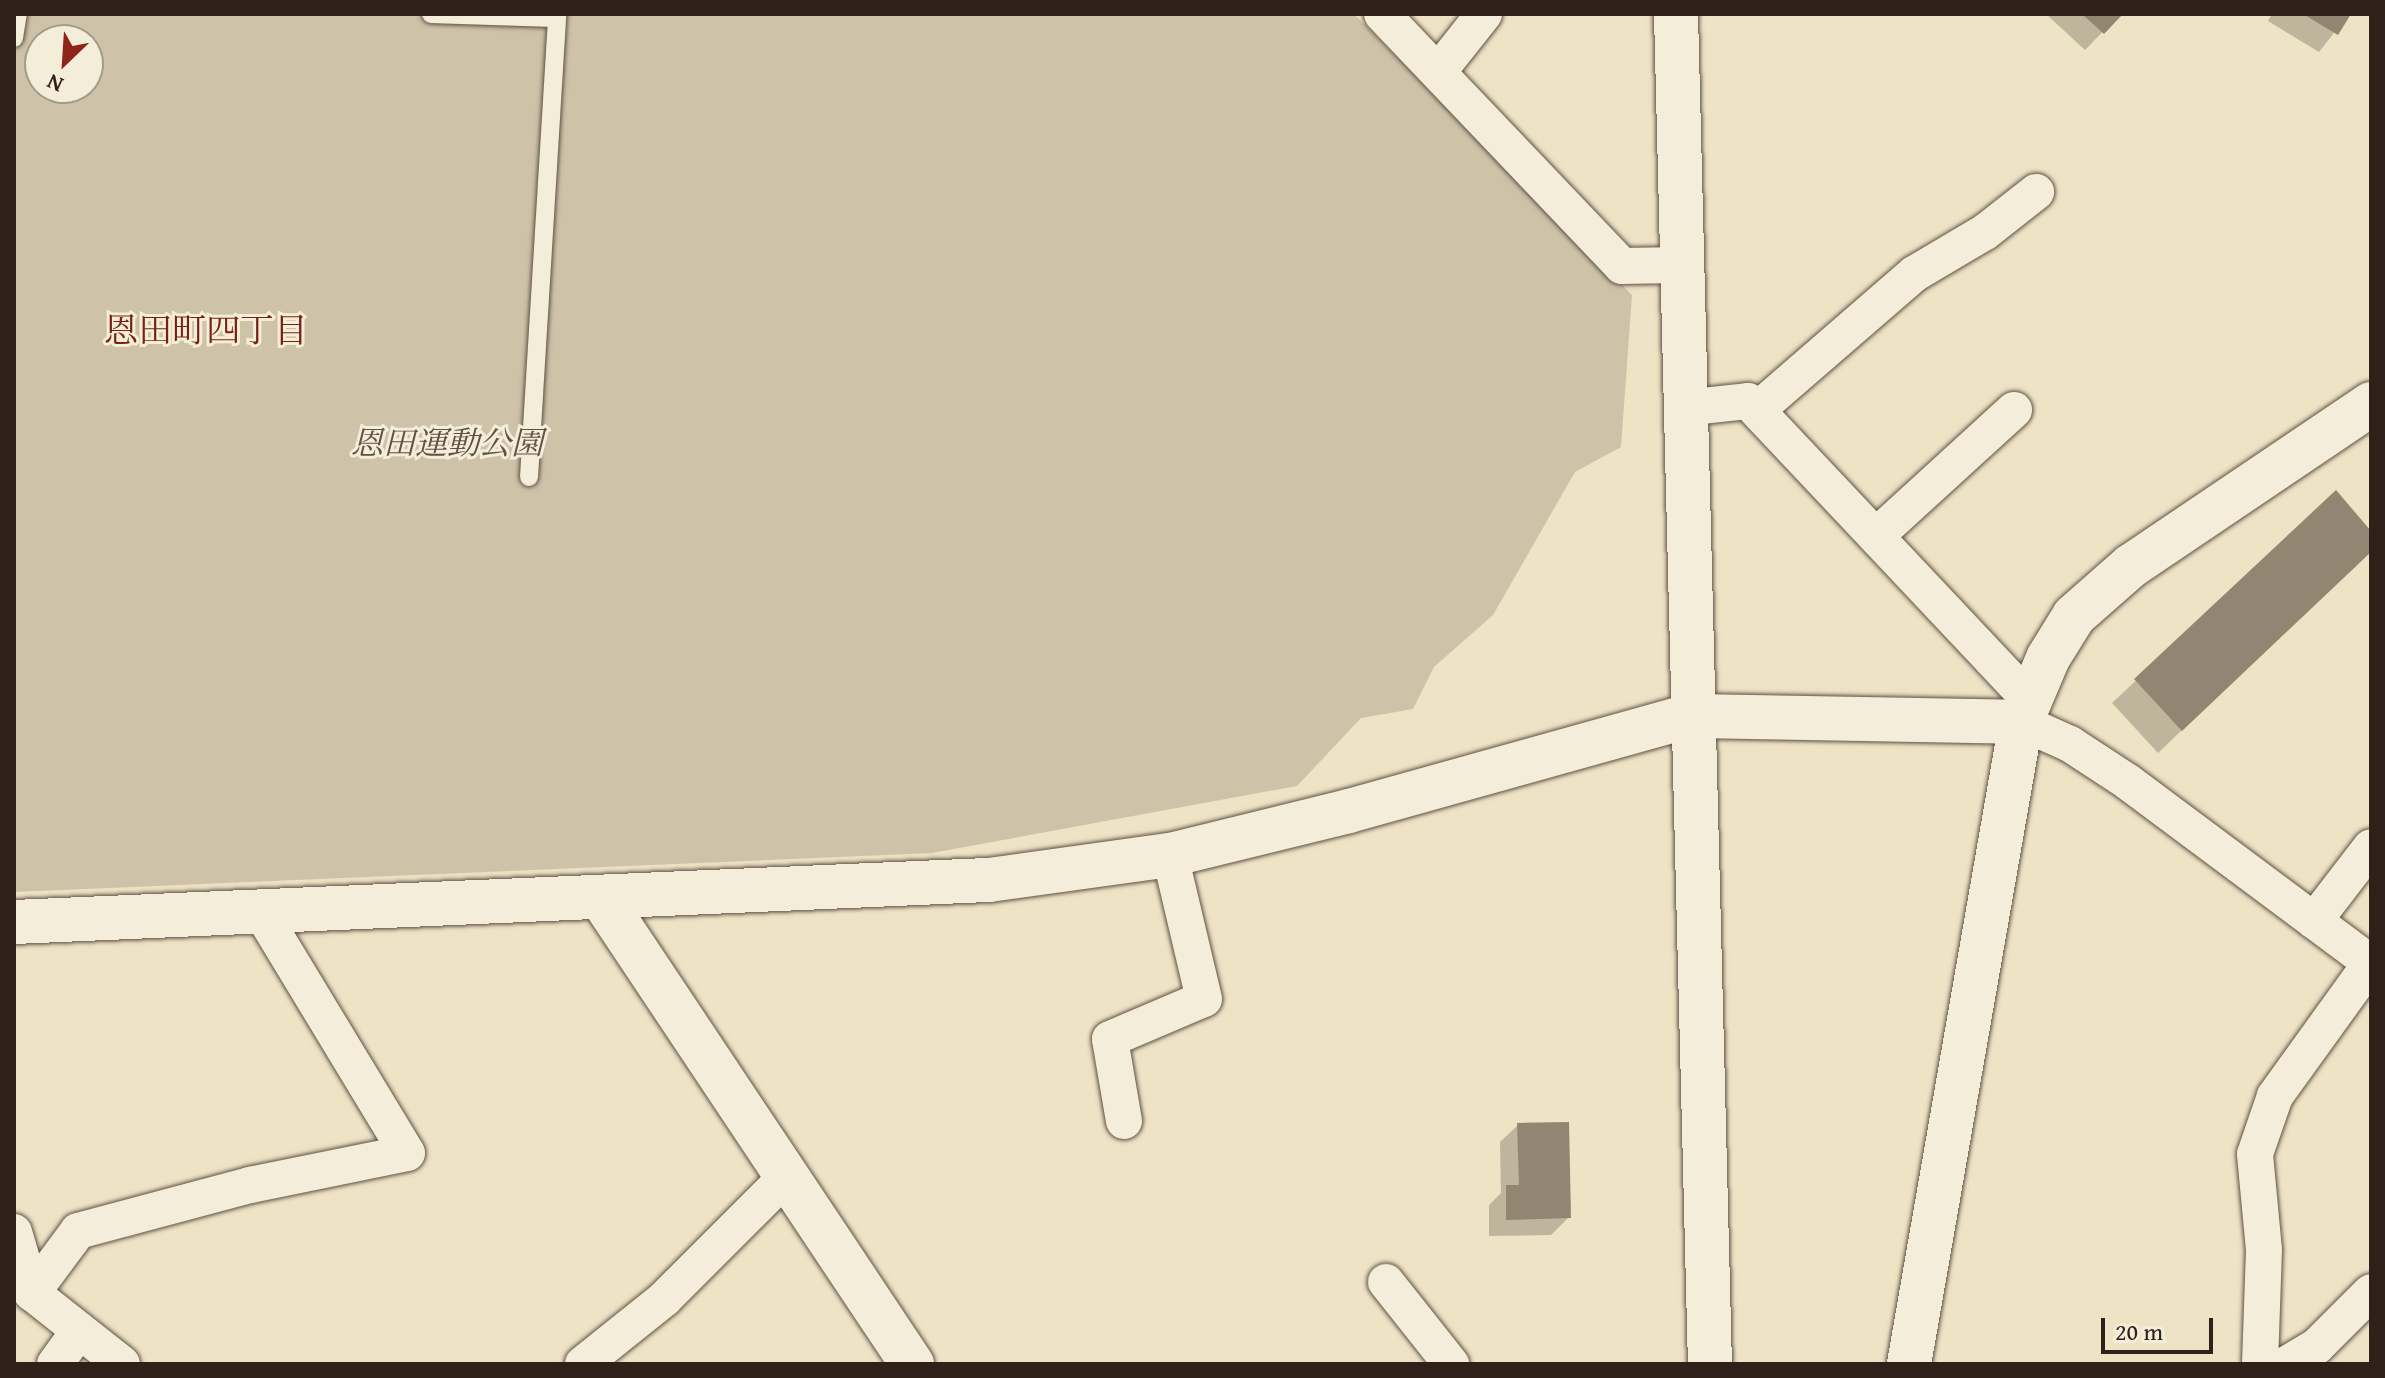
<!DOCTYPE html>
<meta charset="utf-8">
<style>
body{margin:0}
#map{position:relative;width:2385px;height:1378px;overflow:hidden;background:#eee3c5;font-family:"Gentium Book Plus","Noto Serif JP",serif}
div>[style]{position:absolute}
.green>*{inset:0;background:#cec2a8}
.shadow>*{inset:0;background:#0003}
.building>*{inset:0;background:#928572}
.roads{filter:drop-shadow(0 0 2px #5f5144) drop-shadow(0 0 2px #5f5144)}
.service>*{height:18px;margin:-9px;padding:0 9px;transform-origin:9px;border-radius:9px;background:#f4edd9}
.minor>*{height:36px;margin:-18px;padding:0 18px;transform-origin:18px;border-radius:18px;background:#f4edd9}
.tertiary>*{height:44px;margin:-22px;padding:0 22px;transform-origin:22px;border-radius:22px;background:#f4edd9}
span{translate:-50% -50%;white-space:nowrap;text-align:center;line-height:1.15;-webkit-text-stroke:6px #f4edd9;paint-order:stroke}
.park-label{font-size:32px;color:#5f5144;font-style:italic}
.neighbourhood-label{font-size:34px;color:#7a1f14}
.frame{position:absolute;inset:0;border:16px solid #2f2019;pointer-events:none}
.north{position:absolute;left:24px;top:24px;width:80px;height:80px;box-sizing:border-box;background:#f4edd9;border:2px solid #a59b8c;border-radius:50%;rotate:205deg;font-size:22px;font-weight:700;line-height:32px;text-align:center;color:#2f2019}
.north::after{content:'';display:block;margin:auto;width:28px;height:36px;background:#8f2418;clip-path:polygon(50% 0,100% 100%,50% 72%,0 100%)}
.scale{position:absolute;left:2101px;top:1318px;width:112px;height:36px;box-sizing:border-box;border:4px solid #2f2019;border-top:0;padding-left:10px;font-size:24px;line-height:28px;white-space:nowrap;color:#2f2019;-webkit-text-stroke:6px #f4edd9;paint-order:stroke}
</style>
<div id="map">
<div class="green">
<i style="clip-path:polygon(evenodd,14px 14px,1354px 14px,1632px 295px,1621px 447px,1575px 472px,1493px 615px,1434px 667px,1413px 709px,1361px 718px,1297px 786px,932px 853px,14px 892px,14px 14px,40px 40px,88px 40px,88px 88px,40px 88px,40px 40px)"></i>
</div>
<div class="shadow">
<i style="clip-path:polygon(2046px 14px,2120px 14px,2085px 50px)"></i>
<i style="clip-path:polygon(2272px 14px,2349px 14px,2319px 52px,2268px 21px)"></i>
<i style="clip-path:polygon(2336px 493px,2371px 534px,2371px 550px,2158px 753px,2112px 703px)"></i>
<i style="clip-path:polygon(1518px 1125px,1569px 1217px,1551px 1235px,1489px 1236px,1489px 1205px,1501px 1193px,1500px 1142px)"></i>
</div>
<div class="building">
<i style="clip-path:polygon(2082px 14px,2123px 14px,2104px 34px)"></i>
<i style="clip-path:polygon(2303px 14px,2351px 14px,2338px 35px)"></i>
<i style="clip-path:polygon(2336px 490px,2371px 531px,2371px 552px,2182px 731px,2134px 679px)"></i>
<i style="clip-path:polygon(1569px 1122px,1571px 1218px,1506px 1220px,1506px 1185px,1519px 1185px,1517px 1123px)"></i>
</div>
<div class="roads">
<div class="service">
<i style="left:431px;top:14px;width:122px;rotate:1.9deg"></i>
<i style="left:14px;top:38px;width:24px;rotate:-81deg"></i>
<i style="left:529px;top:477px;width:464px;rotate:-86.5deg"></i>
</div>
<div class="minor">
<i style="left:1382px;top:14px;width:348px;rotate:46.4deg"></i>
<i style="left:1622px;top:266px;width:58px;rotate:-1deg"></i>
<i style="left:1438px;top:72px;width:74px;rotate:-51.6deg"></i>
<i style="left:1684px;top:408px;width:64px;rotate:-6.2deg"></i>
<i style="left:1748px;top:401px;width:411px;rotate:46.7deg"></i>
<i style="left:1757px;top:410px;width:208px;rotate:-40.9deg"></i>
<i style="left:1914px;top:274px;width:82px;rotate:-30.6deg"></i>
<i style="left:1985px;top:232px;width:65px;rotate:-38.1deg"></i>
<i style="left:1876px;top:536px;width:187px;rotate:-42.4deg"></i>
<i style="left:2021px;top:722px;width:54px;rotate:24.2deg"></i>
<i style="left:2070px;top:744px;width:69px;rotate:33.2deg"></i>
<i style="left:2128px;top:782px;width:303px;rotate:36.7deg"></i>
<i style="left:2314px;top:921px;width:93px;rotate:-52.4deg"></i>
<i style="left:1124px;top:1121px;width:83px;rotate:-99.7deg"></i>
<i style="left:1110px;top:1039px;width:102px;rotate:-23.1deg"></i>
<i style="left:1204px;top:999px;width:148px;rotate:-103.3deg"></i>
<i style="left:14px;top:1232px;width:64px;rotate:73.6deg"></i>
<i style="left:1386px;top:1282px;width:105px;rotate:51.6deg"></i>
<i style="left:55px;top:1364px;width:41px;rotate:-54deg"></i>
<i style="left:122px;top:1364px;width:115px;rotate:-141.7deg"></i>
<i style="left:32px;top:1293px;width:77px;rotate:-53.4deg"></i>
<i style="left:78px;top:1231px;width:178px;rotate:-15deg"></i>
<i style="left:250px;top:1185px;width:160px;rotate:-11.5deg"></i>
<i style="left:407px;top:1153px;width:280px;rotate:-121.2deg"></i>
<i style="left:583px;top:1364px;width:104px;rotate:-38.7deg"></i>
<i style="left:664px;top:1299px;width:173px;rotate:-45deg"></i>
<i style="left:2260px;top:1364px;width:114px;rotate:-88deg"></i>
<i style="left:2264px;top:1250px;width:96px;rotate:-95.4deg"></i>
<i style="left:2255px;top:1154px;width:61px;rotate:-71deg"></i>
<i style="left:2275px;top:1096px;width:164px;rotate:-54.2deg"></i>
<i style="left:2287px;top:1364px;width:35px;rotate:-31deg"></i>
<i style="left:2317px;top:1346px;width:76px;rotate:-45deg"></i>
</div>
<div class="tertiary">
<i style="left:1676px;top:14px;width:1350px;rotate:88.56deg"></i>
<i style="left:602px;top:899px;width:559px;rotate:56.31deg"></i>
<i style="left:14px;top:922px;width:976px;rotate:-2.47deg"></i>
<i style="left:989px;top:880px;width:183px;rotate:-7.9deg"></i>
<i style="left:1170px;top:855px;width:184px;rotate:-13.8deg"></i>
<i style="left:1349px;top:811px;width:354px;rotate:-15.6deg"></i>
<i style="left:1690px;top:716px;width:331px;rotate:1deg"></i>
<i style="left:1909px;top:1364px;width:652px;rotate:-80.1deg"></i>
<i style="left:2021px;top:722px;width:69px;rotate:-67.1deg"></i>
<i style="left:2048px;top:658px;width:49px;rotate:-58.2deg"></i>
<i style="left:2074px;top:616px;width:76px;rotate:-41.3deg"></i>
<i style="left:2131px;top:566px;width:290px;rotate:-34deg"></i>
</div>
</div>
<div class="park-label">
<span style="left:447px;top:443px">恩田運動公園</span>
</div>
<div class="neighbourhood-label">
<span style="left:206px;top:330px">恩田町四丁目</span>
</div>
<div class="frame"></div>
<div class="north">N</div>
<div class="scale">20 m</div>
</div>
